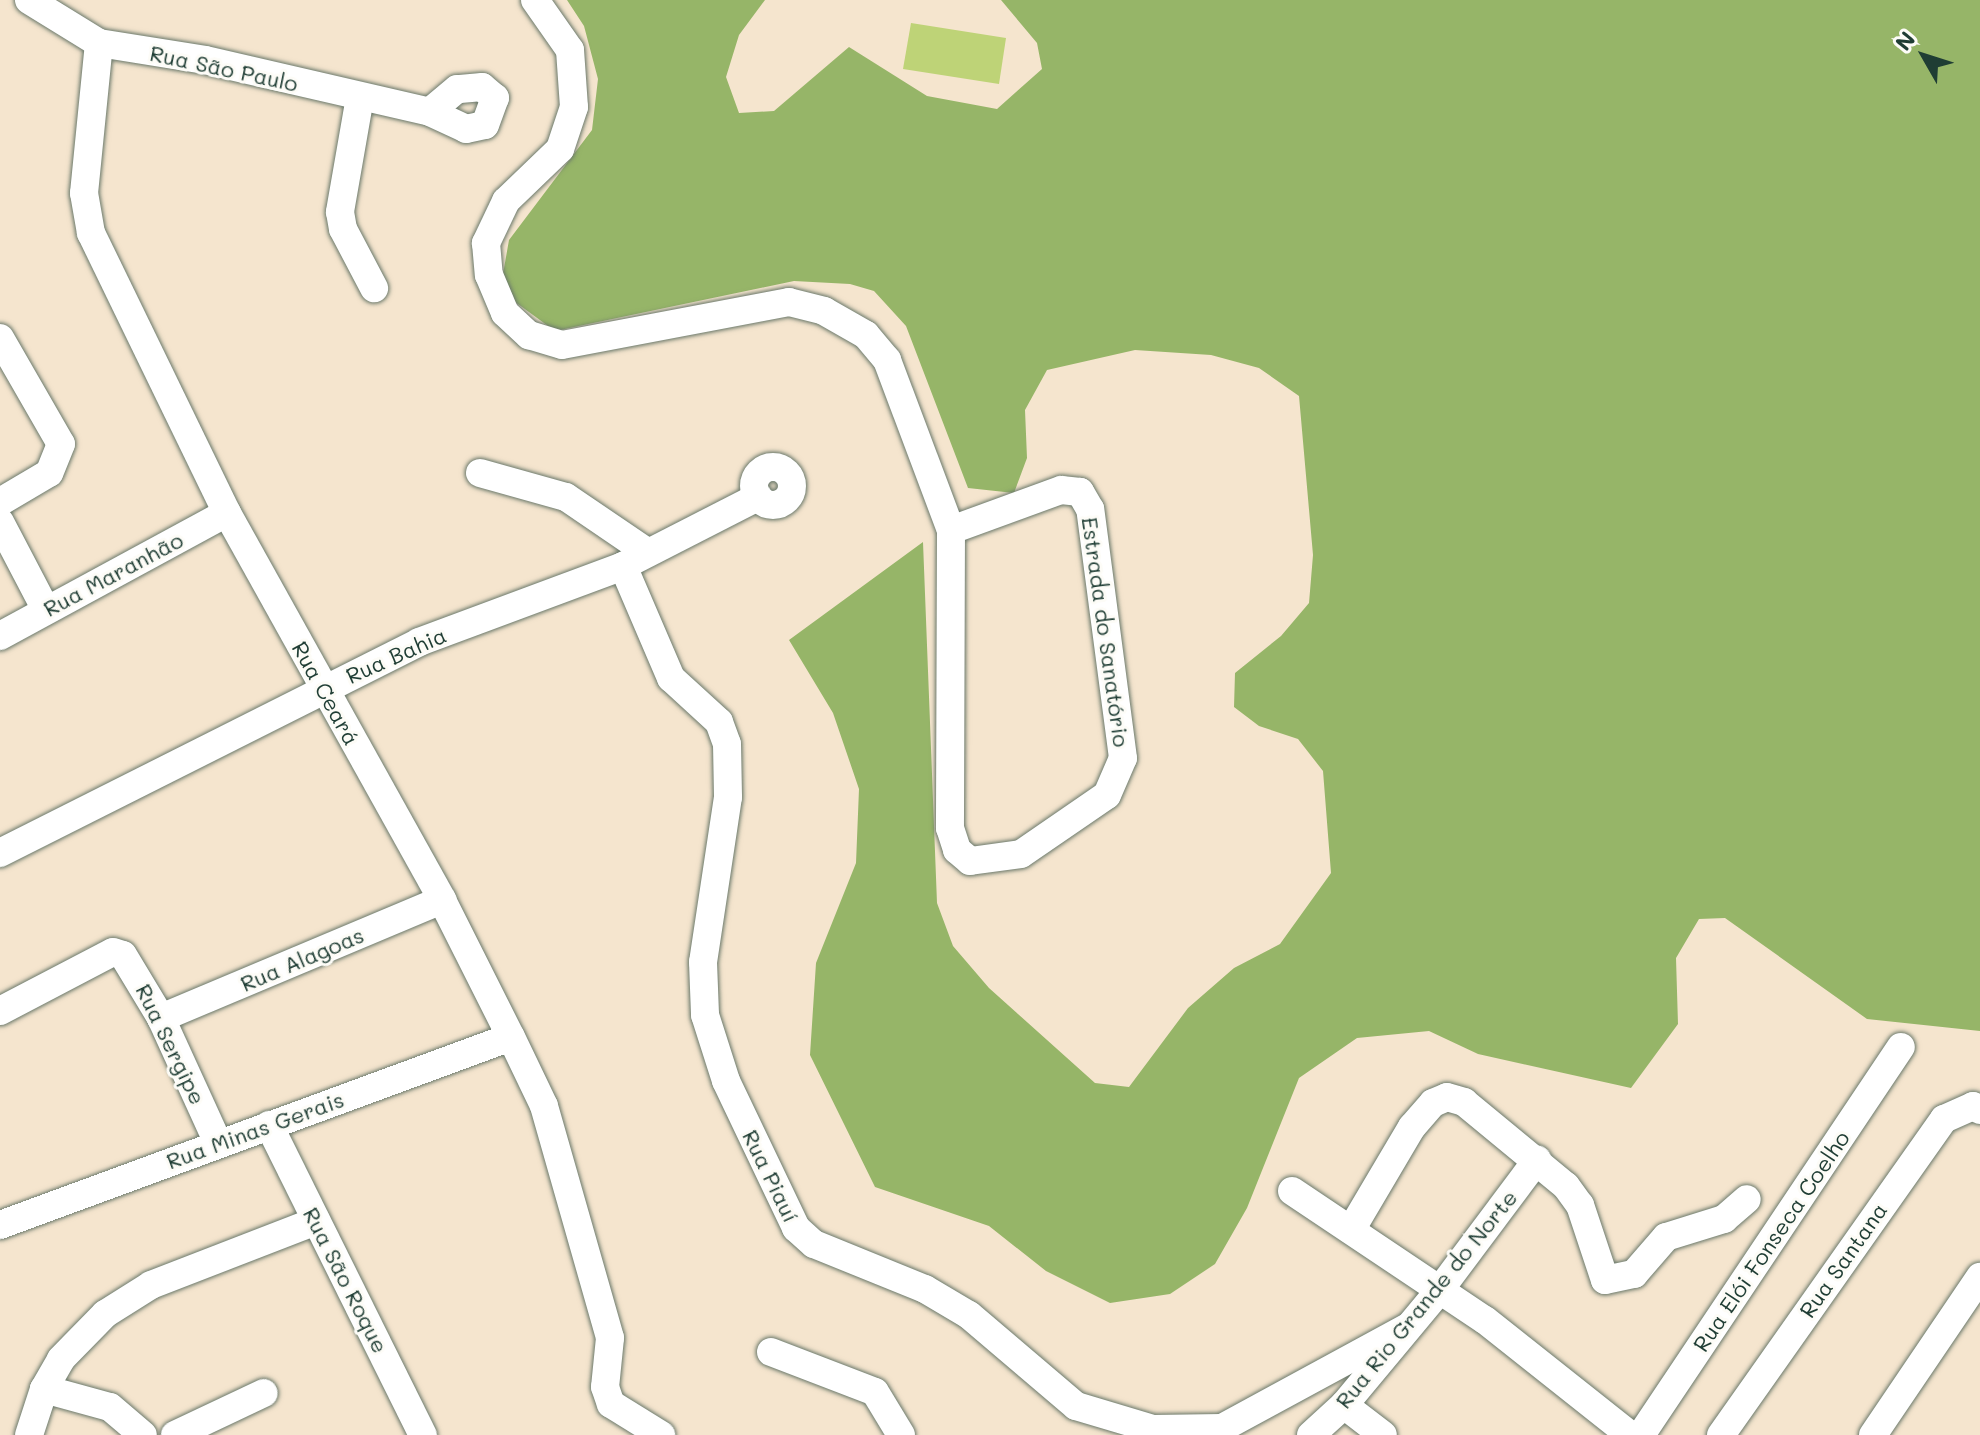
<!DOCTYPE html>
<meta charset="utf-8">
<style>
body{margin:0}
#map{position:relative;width:1980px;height:1435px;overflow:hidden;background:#f5e5ce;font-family:Mali,sans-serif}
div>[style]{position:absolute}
.green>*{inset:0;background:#bed377}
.forest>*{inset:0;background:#96b568}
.roads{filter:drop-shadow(0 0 2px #6a786a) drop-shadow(0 0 2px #6a786a)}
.minor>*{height:28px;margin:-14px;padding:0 14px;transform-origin:14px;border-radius:14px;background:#fff}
.minor>.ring{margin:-14px;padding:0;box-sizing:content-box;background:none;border:28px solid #fff;border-radius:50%}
span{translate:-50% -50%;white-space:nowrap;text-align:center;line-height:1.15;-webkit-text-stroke:6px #fdfcf7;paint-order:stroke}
.street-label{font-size:22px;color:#1f3d34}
.north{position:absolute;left:1884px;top:16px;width:80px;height:80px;-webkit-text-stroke:6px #fdfcf7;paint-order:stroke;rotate:309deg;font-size:22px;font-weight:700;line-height:32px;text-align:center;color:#1f3d34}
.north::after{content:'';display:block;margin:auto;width:28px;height:36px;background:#1f3d34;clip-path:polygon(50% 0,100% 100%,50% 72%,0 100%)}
</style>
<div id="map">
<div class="green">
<i style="clip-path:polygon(911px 23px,1006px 38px,999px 84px,903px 69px)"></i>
</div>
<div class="forest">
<i style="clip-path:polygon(567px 0,765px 0,739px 35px,726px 77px,739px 113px,774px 111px,849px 47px,927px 96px,997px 109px,1042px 69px,1037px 43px,1001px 0,1980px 0,1980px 1031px,1867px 1019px,1725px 918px,1699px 919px,1676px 958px,1678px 1024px,1631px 1088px,1478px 1054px,1429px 1031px,1357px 1038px,1299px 1078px,1247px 1208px,1215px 1264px,1170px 1294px,1110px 1303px,1046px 1271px,989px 1226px,875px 1187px,810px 1055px,816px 963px,856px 863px,859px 789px,833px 713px,789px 640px,923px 542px,937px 903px,953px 946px,989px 988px,1095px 1083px,1129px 1087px,1188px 1008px,1234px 968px,1280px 944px,1331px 873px,1323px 771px,1298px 739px,1259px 726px,1234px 707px,1235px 673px,1281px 636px,1309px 603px,1313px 555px,1299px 396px,1259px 368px,1211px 355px,1135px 350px,1047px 370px,1025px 410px,1027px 458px,1014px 493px,968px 488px,906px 326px,874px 291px,850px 284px,794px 281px,555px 331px,500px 291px,509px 240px,592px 130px,598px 79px,584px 26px)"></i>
</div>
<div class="roads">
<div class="minor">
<i style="left:29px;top:0;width:82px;rotate:31.6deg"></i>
<i style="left:99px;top:43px;width:107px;rotate:9.1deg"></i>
<i style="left:205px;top:60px;width:231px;rotate:13deg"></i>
<i style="left:430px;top:112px;width:40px;rotate:25deg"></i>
<i style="left:466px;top:129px;width:19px;rotate:-12deg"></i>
<i style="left:485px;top:125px;width:29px;rotate:-70deg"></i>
<i style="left:495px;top:98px;width:17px;rotate:-140deg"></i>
<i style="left:482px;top:87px;width:25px;rotate:175deg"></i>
<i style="left:457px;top:89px;width:35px;rotate:140deg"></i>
<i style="left:535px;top:0;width:61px;rotate:55deg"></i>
<i style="left:570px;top:50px;width:57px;rotate:86deg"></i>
<i style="left:574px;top:107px;width:44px;rotate:108.4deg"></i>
<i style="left:560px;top:149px;width:75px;rotate:136.1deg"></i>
<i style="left:506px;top:201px;width:47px;rotate:115.5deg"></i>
<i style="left:486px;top:243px;width:32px;rotate:85deg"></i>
<i style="left:489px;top:275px;width:41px;rotate:67.2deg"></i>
<i style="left:505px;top:313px;width:33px;rotate:43deg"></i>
<i style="left:529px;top:335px;width:34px;rotate:17deg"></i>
<i style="left:562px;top:345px;width:231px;rotate:-10.7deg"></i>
<i style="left:789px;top:302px;width:36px;rotate:14deg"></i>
<i style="left:824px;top:311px;width:48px;rotate:29.7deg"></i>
<i style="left:866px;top:335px;width:33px;rotate:50deg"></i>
<i style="left:887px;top:360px;width:182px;rotate:69.4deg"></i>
<i style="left:951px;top:530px;width:298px;rotate:90.2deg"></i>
<i style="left:950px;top:828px;width:23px;rotate:72deg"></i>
<i style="left:957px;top:850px;width:17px;rotate:40deg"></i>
<i style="left:970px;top:861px;width:51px;rotate:-7.8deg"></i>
<i style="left:1021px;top:854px;width:104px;rotate:-34.5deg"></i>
<i style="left:1107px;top:795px;width:40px;rotate:-66.6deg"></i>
<i style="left:1123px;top:758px;width:251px;rotate:-97.5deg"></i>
<i style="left:1090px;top:509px;width:20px;rotate:-120deg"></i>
<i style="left:1080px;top:492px;width:19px;rotate:-174deg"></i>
<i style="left:1061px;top:490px;width:117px;rotate:160deg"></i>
<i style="left:99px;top:43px;width:151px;rotate:95.7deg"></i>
<i style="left:84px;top:193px;width:41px;rotate:80.1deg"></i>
<i style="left:91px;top:233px;width:311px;rotate:64.1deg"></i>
<i style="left:227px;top:513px;width:443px;rotate:60.9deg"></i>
<i style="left:442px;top:900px;width:153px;rotate:63.3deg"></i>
<i style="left:511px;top:1037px;width:76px;rotate:64.4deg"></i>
<i style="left:544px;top:1106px;width:241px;rotate:74.1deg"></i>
<i style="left:610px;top:1338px;width:49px;rotate:95.8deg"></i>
<i style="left:605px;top:1387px;width:18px;rotate:71deg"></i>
<i style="left:611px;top:1404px;width:59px;rotate:31.8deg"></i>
<i style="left:360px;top:97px;width:117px;rotate:99.9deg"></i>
<i style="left:340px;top:212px;width:17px;rotate:80deg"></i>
<i style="left:343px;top:229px;width:67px;rotate:62.3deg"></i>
<i style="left:0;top:338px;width:122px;rotate:60.1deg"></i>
<i style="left:61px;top:444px;width:31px;rotate:112deg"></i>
<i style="left:49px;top:473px;width:57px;rotate:149.4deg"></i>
<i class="ring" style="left:754px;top:467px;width:10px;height:10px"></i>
<i style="left:480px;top:473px;width:89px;rotate:15.6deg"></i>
<i style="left:566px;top:497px;width:98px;rotate:34.2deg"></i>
<i style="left:0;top:522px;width:99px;rotate:62.4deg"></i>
<i style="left:623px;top:566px;width:122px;rotate:66.8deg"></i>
<i style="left:671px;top:678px;width:65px;rotate:42.5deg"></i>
<i style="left:719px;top:722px;width:23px;rotate:70deg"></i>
<i style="left:727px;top:744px;width:53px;rotate:88.9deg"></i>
<i style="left:728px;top:797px;width:167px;rotate:98.6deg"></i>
<i style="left:703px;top:962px;width:53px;rotate:87.8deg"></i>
<i style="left:705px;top:1015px;width:69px;rotate:72.3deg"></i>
<i style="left:726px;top:1081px;width:163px;rotate:64.5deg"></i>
<i style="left:796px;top:1228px;width:24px;rotate:42deg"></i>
<i style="left:814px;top:1244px;width:120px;rotate:22.1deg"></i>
<i style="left:925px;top:1289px;width:51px;rotate:30.6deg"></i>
<i style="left:969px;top:1315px;width:140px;rotate:40.4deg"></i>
<i style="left:1076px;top:1406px;width:80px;rotate:16.6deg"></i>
<i style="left:1153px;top:1429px;width:69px;rotate:-0.8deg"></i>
<i style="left:1222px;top:1428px;width:212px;rotate:-28.5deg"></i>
<i style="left:0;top:636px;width:258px;rotate:-28.5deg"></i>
<i style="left:0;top:853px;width:469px;rotate:-26.7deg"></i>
<i style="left:419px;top:642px;width:218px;rotate:-20.4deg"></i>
<i style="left:623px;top:566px;width:152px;rotate:-27.1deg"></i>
<i style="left:0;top:1011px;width:127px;rotate:-27.6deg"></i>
<i style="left:113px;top:952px;width:10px;rotate:17deg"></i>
<i style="left:123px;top:955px;width:74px;rotate:58.9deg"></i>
<i style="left:161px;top:1018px;width:137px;rotate:65.5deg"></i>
<i style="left:161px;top:1018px;width:305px;rotate:-22.8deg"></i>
<i style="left:269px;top:1125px;width:346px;rotate:63.6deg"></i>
<i style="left:1292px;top:1191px;width:232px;rotate:33.8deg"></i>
<i style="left:1485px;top:1320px;width:185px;rotate:38.4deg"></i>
<i style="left:0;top:1225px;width:544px;rotate:-20.2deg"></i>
<i style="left:1351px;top:1230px;width:120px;rotate:-59.4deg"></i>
<i style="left:1412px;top:1127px;width:32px;rotate:-49deg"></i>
<i style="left:1433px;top:1103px;width:15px;rotate:-23deg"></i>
<i style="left:1447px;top:1097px;width:18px;rotate:16deg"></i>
<i style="left:1464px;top:1102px;width:132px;rotate:39.5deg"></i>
<i style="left:1566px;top:1186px;width:24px;rotate:54deg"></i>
<i style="left:1580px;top:1205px;width:79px;rotate:71.6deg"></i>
<i style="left:1605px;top:1280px;width:30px;rotate:-12deg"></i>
<i style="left:1634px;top:1274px;width:49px;rotate:-49.1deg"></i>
<i style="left:1666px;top:1237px;width:61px;rotate:-17.2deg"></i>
<i style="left:1724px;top:1219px;width:30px;rotate:-41deg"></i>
<i style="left:771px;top:1352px;width:111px;rotate:21deg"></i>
<i style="left:875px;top:1392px;width:50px;rotate:58.8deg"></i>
<i style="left:44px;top:1389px;width:68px;rotate:15.3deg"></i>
<i style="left:110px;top:1407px;width:43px;rotate:40.3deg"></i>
<i style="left:1344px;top:1405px;width:49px;rotate:37.6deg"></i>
<i style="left:29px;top:1435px;width:48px;rotate:-71.9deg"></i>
<i style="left:44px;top:1389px;width:34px;rotate:-60deg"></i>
<i style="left:61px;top:1359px;width:63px;rotate:-45.6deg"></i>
<i style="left:105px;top:1314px;width:54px;rotate:-32.2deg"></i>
<i style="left:151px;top:1285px;width:177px;rotate:-21.2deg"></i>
<i style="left:175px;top:1435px;width:98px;rotate:-25.3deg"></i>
<i style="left:1311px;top:1435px;width:45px;rotate:-42.3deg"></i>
<i style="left:1344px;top:1405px;width:148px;rotate:-50.2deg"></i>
<i style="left:1439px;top:1291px;width:164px;rotate:-53.2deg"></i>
<i style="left:1641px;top:1435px;width:467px;rotate:-56.2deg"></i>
<i style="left:1721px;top:1435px;width:387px;rotate:-54.8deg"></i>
<i style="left:1944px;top:1119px;width:32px;rotate:-24deg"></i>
<i style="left:1973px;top:1106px;width:8px;rotate:30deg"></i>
<i style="left:1873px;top:1435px;width:191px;rotate:-55.9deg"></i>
</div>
</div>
<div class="street-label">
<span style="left:224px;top:68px;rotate:12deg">Rua São Paulo</span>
<span style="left:113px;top:574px;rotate:-28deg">Rua Maranhão</span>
<span style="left:1106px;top:632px;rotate:82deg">Estrada do Sanatório</span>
<span style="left:396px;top:655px;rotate:-24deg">Rua Bahia</span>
<span style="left:326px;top:693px;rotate:61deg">Rua Ceará</span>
<span style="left:302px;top:959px;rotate:-23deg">Rua Alagoas</span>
<span style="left:171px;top:1044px;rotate:64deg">Rua Sergipe</span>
<span style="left:255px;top:1130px;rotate:-20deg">Rua Minas Gerais</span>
<span style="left:771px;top:1176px;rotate:64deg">Rua Piauí</span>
<span style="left:1771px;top:1241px;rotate:-56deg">Rua Elói Fonseca Coelho</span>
<span style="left:1843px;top:1260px;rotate:-55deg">Rua Santana</span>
<span style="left:346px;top:1280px;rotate:63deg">Rua São Roque</span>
<span style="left:1426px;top:1299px;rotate:-51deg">Rua Rio Grande do Norte</span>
</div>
<div class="north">N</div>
</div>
